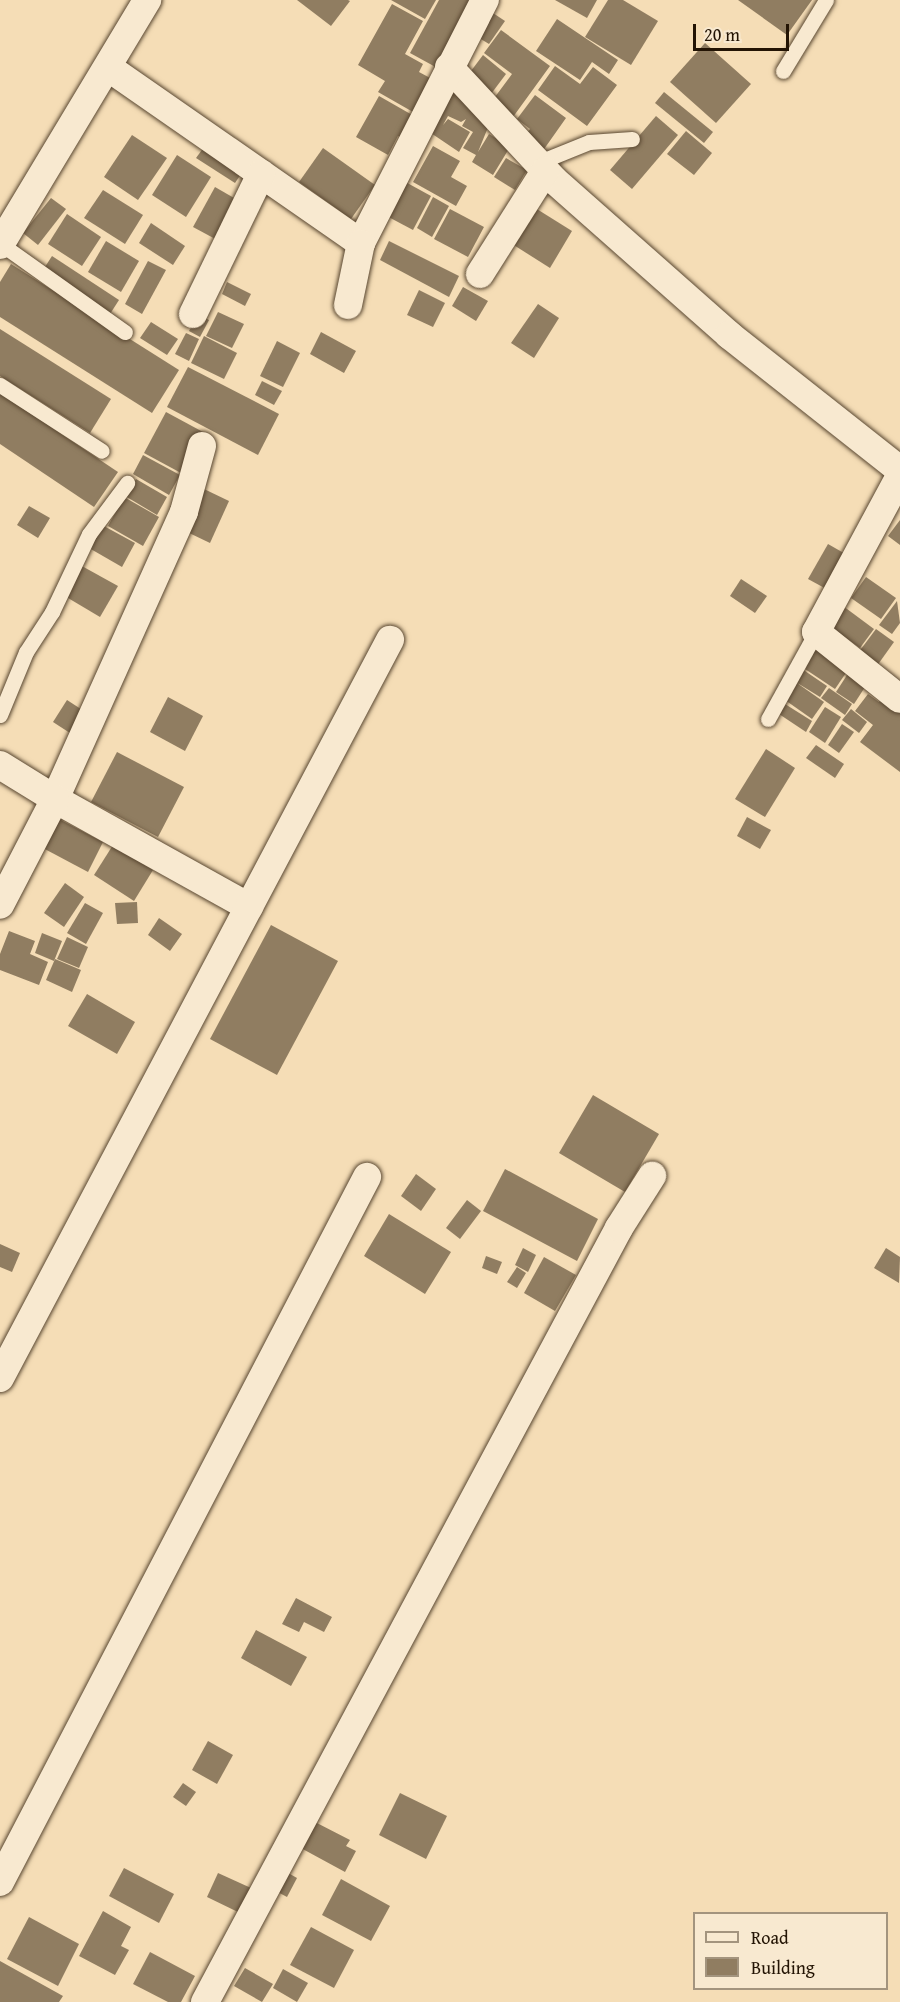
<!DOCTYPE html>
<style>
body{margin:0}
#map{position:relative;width:900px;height:2002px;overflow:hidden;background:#f5ddb6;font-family:"Gentium Book Plus",serif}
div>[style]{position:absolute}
.building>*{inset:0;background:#907d61}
.roads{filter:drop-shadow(0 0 2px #584630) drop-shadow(0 0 2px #584630)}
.lane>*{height:15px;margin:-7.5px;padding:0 7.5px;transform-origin:7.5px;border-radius:7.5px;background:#f8e9d0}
.street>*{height:28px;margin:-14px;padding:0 14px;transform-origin:14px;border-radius:14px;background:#f8e9d0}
span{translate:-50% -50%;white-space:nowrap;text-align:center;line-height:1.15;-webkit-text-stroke:4.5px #f8e9d0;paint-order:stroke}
.legend{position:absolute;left:693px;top:1912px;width:195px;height:78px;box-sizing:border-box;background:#f8e9d0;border:2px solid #a3947e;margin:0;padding:8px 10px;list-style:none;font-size:18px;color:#231404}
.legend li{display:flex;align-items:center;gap:12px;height:30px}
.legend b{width:30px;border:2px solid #a3947e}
.scale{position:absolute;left:693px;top:24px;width:96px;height:27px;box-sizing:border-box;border:3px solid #231404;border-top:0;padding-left:8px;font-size:18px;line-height:21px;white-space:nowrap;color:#231404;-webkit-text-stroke:4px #f8e9d0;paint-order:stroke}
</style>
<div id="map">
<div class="building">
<i style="clip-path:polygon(297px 0,348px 0,350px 1px,331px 26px)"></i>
<i style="clip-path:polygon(391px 0,436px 0,425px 19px)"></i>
<i style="clip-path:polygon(439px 0,478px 0,441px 70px,410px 53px)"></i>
<i style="clip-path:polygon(555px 0,597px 0,587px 18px)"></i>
<i style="clip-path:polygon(608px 0,623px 0,658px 21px,631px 65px,585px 37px)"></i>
<i style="clip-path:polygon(738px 0,812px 0,787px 35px)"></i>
<i style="clip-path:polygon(392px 4px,423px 21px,405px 54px,423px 64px,419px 72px,432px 79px,413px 112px,378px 92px,385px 81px,358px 65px)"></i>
<i style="clip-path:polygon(487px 9px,505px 21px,489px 44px,471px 33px)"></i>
<i style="clip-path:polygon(557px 19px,618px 60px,609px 74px,592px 62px,580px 80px,536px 51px)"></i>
<i style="clip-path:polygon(501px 30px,550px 66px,513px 117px,492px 101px,512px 74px,484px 53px)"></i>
<i style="clip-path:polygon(705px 43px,751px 84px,716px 123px,670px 82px)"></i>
<i style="clip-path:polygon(483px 55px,506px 74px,488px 98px,465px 79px)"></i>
<i style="clip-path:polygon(555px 66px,580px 84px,593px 67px,617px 85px,587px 126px,538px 90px)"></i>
<i style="clip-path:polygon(444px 87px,493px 115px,478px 152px,489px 134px,510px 147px,493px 175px,472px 162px,476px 155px,463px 148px,473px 132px,462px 126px,466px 119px,461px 122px,448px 116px,443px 125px,448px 119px,470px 132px,459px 152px,422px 127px)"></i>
<i style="clip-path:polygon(664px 92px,713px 132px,704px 143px,655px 103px)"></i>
<i style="clip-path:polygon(535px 95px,566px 118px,542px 152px,523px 138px,530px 129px,517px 119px)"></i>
<i style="clip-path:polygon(379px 96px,421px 120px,409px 142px,398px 136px,388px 155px,356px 137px)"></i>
<i style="clip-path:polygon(656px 116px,678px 135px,632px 189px,610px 170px)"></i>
<i style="clip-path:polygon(686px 131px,712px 153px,694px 175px,667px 154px)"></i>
<i style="clip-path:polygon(132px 135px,167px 158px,138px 200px,104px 177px)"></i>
<i style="clip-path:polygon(207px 143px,245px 168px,235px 183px,196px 158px)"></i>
<i style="clip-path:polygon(433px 146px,460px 161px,451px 177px,467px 186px,456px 206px,413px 182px)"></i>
<i style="clip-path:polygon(323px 148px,375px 185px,351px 219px,299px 182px)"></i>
<i style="clip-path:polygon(177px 155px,211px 177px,186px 217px,152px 195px)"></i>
<i style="clip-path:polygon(506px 158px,527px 170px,515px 190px,494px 177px)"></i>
<i style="clip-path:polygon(400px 179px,431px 196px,413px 230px,381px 213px)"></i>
<i style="clip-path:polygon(215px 187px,241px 202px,219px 241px,193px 227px)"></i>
<i style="clip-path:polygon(103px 190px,143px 215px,125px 244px,84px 218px)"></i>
<i style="clip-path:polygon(433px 197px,449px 206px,432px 237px,417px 228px)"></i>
<i style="clip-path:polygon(51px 198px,66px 209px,38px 245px,23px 233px)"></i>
<i style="clip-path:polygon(532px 206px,572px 231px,550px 268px,509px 242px)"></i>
<i style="clip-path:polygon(450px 209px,484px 227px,468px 257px,434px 239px)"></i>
<i style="clip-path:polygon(67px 214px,101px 237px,82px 266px,48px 244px)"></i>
<i style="clip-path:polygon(151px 223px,185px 246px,173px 265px,139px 243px)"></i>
<i style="clip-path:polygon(106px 241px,139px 261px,121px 292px,88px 272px)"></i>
<i style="clip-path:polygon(389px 241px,459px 276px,449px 297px,380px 260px)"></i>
<i style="clip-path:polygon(52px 256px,119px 300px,110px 314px,43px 270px)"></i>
<i style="clip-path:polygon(148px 261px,166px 270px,142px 314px,125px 304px)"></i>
<i style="clip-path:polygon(11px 264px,179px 370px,152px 413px,0 317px,0 282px)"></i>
<i style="clip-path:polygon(227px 282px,251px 294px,245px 306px,222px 294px)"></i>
<i style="clip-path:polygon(463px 287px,488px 301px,476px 321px,452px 306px)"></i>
<i style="clip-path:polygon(419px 290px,445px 303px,433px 327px,407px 315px)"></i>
<i style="clip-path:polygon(538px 304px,559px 318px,534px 358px,511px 343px)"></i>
<i style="clip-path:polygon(218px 312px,244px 324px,232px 348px,206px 336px)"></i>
<i style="clip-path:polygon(198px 314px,209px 320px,200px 337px,189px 331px)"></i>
<i style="clip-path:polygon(151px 322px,178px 339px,167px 355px,140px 338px)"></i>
<i style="clip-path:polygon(0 329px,111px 399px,90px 433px,0 376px)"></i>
<i style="clip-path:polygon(321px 332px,356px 351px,344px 373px,310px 354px)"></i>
<i style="clip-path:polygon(186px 333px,199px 339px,189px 361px,175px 354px)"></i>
<i style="clip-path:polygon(204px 336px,237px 353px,224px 379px,191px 363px)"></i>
<i style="clip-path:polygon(277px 341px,300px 353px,283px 387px,260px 376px)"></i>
<i style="clip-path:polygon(188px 367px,279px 414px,258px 455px,167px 407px)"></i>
<i style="clip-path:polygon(262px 381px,282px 391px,274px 405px,255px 395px)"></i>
<i style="clip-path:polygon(0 393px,118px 472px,94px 507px,0 444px)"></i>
<i style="clip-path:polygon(166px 412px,203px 432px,181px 473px,144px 453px)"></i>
<i style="clip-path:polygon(143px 455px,180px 475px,169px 495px,133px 474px)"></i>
<i style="clip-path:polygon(136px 479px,167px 497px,157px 515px,125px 496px)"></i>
<i style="clip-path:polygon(204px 489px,229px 501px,210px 543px,185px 531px)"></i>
<i style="clip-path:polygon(124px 497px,159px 517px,143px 546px,108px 526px)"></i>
<i style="clip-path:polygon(29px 506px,50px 518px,38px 538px,17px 525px)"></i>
<i style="clip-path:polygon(900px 520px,900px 545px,888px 536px)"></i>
<i style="clip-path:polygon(102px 525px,135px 543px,122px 567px,89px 548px)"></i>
<i style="clip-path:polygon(828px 544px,849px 556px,830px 591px,808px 579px)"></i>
<i style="clip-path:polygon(80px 565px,118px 586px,100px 617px,63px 595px)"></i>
<i style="clip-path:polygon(866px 577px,896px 598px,881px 619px,851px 598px)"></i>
<i style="clip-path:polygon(741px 579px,767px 596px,755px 613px,730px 596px)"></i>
<i style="clip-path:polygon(897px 601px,900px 623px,892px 634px,879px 625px)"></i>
<i style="clip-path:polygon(843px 606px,874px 629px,860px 648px,829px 626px)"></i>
<i style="clip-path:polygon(876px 629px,894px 642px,874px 670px,855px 657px)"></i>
<i style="clip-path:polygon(814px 643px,850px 667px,835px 689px,799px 665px)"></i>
<i style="clip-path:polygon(802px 669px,827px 686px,820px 697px,794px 681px)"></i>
<i style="clip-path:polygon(849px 672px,867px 684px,854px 704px,836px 692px)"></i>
<i style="clip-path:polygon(797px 683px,824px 702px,812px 719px,785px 700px)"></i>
<i style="clip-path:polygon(829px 688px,852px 704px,845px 715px,821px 698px)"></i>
<i style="clip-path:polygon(887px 692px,900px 702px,900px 772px,860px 742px,873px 725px,855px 711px,868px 694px,879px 702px)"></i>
<i style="clip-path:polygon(168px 697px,203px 716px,185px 751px,150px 732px)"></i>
<i style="clip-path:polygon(67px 700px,87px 713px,73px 735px,53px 722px)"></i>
<i style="clip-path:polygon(785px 704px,812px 721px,806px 732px,779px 714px)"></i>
<i style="clip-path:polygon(825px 707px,841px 717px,825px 743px,809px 732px)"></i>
<i style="clip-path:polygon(851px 709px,867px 722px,859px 733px,842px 720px)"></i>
<i style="clip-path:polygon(842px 724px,854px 732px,839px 753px,828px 745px)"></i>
<i style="clip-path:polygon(816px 745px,844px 764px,835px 778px,806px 758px)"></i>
<i style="clip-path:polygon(766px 749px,795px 768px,765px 817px,735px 799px)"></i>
<i style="clip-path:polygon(117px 752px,184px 787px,158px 837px,91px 802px)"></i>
<i style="clip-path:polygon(747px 817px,771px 830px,760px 849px,737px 836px)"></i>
<i style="clip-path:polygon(57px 818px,103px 842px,88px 872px,41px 847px)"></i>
<i style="clip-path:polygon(113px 845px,153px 870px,134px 901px,94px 875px)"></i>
<i style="clip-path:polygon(65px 883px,84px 897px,64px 927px,44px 913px)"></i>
<i style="clip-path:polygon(137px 902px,138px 923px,117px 924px,115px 903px)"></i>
<i style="clip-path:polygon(85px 903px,103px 913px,86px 944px,67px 933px)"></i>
<i style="clip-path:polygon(159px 918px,182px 934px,170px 951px,148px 935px)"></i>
<i style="clip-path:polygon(271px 925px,338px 961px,277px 1075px,210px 1039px)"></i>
<i style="clip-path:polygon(9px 931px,35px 941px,30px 954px,48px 962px,39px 985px,0 970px,0 954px)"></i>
<i style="clip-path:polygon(42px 933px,62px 941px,54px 961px,35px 953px)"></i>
<i style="clip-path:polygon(67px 937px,88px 947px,79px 968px,57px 959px)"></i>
<i style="clip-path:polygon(55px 959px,81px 970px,72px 992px,46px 980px)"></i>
<i style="clip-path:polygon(87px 994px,135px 1022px,117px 1054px,68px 1026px)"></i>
<i style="clip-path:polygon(593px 1095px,659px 1134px,625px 1192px,559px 1153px)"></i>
<i style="clip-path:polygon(505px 1169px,598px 1219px,577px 1261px,483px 1211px)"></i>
<i style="clip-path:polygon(416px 1174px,436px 1189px,421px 1211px,401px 1196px)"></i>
<i style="clip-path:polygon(467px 1200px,481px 1211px,460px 1239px,446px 1228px)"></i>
<i style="clip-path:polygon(389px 1214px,451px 1252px,425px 1294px,364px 1256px)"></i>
<i style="clip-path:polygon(0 1244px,20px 1253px,12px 1272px,0 1267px)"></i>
<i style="clip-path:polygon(523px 1248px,536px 1255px,528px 1272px,515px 1265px)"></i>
<i style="clip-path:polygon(886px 1248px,900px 1257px,899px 1283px,874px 1268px)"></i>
<i style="clip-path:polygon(486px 1256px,502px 1262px,497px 1274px,482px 1268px)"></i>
<i style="clip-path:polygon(544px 1257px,576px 1275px,555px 1311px,524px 1293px)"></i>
<i style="clip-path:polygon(517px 1267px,526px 1273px,517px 1288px,507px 1282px)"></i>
<i style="clip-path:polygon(296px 1598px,332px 1617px,324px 1632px,304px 1622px,299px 1632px,282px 1624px)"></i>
<i style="clip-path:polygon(256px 1630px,307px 1657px,291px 1686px,241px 1658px)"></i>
<i style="clip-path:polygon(208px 1741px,233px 1755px,217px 1784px,192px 1770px)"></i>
<i style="clip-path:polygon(183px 1783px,196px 1792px,186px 1806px,173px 1797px)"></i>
<i style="clip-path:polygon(400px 1793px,447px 1816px,426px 1859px,379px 1835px)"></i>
<i style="clip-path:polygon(313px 1821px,350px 1840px,346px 1846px,356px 1851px,345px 1872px,299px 1847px)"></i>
<i style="clip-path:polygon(124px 1868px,174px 1894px,159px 1923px,109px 1896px)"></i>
<i style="clip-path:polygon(283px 1870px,297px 1878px,287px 1897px,272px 1889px)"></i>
<i style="clip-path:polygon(218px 1873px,251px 1888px,240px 1913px,207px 1897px)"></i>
<i style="clip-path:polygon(341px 1879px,390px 1906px,371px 1941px,322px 1915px)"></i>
<i style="clip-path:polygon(103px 1911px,131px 1927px,121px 1946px,129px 1950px,115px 1975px,79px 1956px)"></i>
<i style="clip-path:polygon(29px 1917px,79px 1944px,58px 1986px,7px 1959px)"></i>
<i style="clip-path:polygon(311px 1927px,354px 1950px,334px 1988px,290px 1965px)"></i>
<i style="clip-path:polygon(150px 1952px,195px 1976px,181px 2002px,168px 2002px,133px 1984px)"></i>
<i style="clip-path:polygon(0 1961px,63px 1996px,59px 2002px,0 2002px)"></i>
<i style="clip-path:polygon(245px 1968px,273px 1984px,262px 2002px,234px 1986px)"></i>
<i style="clip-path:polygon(283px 1969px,308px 1983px,297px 2002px,273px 1988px)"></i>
</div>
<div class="roads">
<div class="lane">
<i style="left:783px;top:71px;width:83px;rotate:-58.8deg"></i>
<i style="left:537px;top:163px;width:56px;rotate:-22deg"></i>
<i style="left:589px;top:142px;width:43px;rotate:-4deg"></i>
<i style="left:1px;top:244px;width:152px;rotate:35.4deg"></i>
<i style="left:0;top:385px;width:121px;rotate:32.9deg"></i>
<i style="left:0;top:715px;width:68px;rotate:-67.6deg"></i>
<i style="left:26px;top:652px;width:48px;rotate:-57deg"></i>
<i style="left:52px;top:612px;width:86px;rotate:-64.6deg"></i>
<i style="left:89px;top:534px;width:64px;rotate:-53.3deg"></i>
<i style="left:768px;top:719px;width:99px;rotate:-61.1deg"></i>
</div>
<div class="street">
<i style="left:449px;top:67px;width:154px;rotate:47.1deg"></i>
<i style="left:554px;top:180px;width:234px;rotate:41.5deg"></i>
<i style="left:729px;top:335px;width:218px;rotate:38.3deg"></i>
<i style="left:109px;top:68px;width:307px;rotate:34.8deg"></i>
<i style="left:361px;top:243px;width:273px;rotate:-63deg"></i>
<i style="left:0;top:245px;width:286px;rotate:-59deg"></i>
<i style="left:480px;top:274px;width:122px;rotate:-57.7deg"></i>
<i style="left:348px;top:305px;width:63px;rotate:-78.2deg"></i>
<i style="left:193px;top:314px;width:156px;rotate:-64.1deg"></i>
<i style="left:202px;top:446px;width:68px;rotate:105.3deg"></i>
<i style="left:184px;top:512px;width:315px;rotate:114.2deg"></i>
<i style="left:55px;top:799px;width:222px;rotate:29.1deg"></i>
<i style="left:900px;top:476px;width:177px;rotate:118.3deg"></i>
<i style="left:816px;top:632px;width:107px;rotate:38.6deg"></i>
<i style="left:0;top:765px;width:65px;rotate:31.7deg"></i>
<i style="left:55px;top:799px;width:119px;rotate:117.4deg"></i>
<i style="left:0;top:1378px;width:835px;rotate:-62.15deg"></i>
<i style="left:0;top:1882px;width:795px;rotate:-62.5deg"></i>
<i style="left:205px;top:2002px;width:878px;rotate:-61.86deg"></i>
<i style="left:619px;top:1228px;width:62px;rotate:-57.6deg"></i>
</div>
</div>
<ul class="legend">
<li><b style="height:8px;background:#f8e9d0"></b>Road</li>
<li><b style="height:16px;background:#907d61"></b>Building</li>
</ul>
<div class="scale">20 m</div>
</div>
